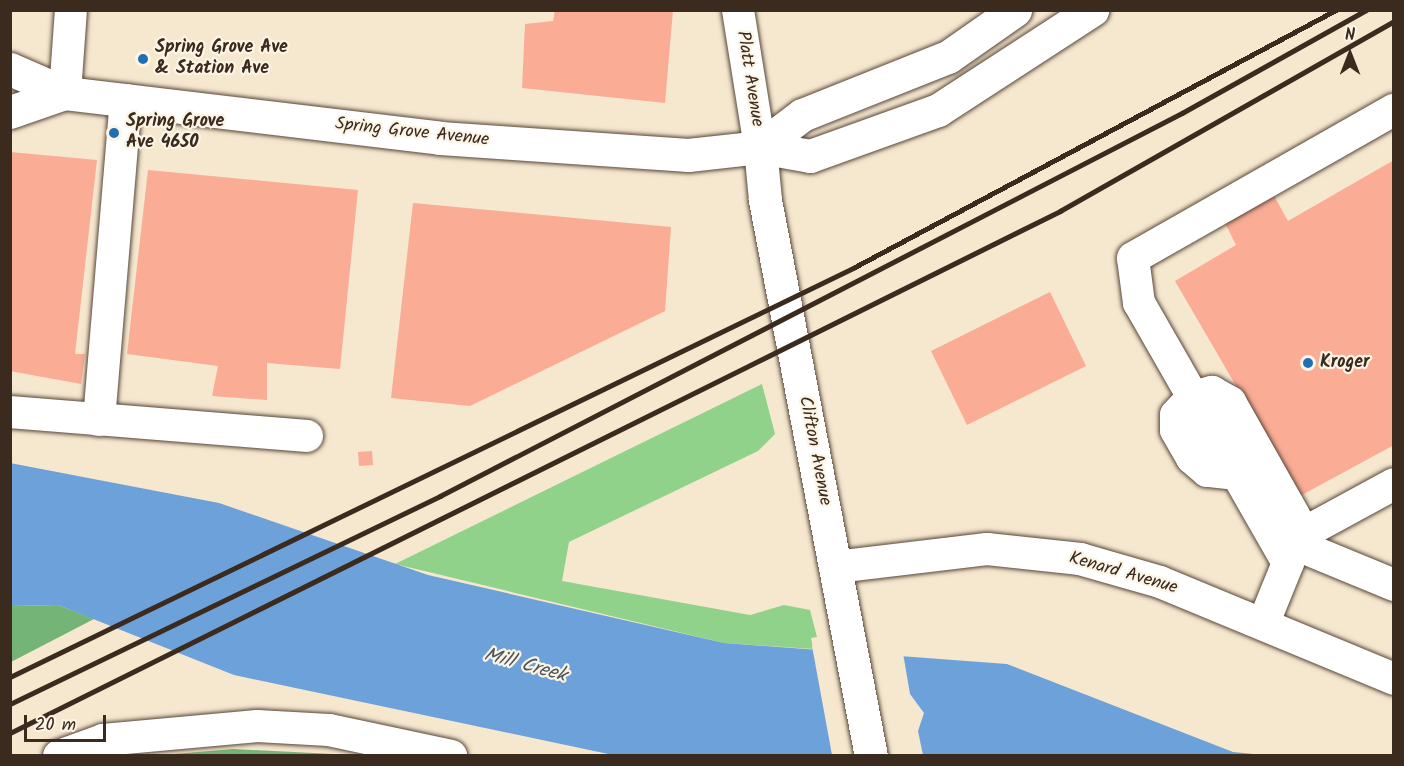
<!DOCTYPE html>
<style>
body{margin:0}
#map{position:relative;width:1404px;height:766px;overflow:hidden;background:#f6e7cf;font-family:Kalam,sans-serif}
div>[style]{position:absolute}
.green>*{inset:0;background:#91d28a}
.forest>*{inset:0;background:#74b476}
.water>*{inset:0;background:#6ca2d9}
.pier>*{inset:0;background:#f6e7cf}
.building>*{inset:0;background:#faac95}
.roads{filter:drop-shadow(0 0 2px #574639) drop-shadow(0 0 2px #574639)}
.minor>*{height:32px;margin:-16px;padding:0 16px;transform-origin:16px;border-radius:16px;background:#fff}
.major>*{height:33px;margin:-16.5px;padding:0 16.5px;transform-origin:16.5px;border-radius:16.5px;background:#fff}
.rail>*{height:4.5px;margin:-2.25px;padding:0 2.25px;transform-origin:2.25px;border-radius:2.25px;background:#3b2a1e}
.dots>*{width:16px;height:16px;translate:-50% -50%;box-sizing:border-box;border:3px solid #fcf5e5;border-radius:50%}
span{translate:-50% -50%;white-space:nowrap;text-align:center;line-height:1.15;-webkit-text-stroke:4.5px #fcf5e5;paint-order:stroke}
.poi-label{font-size:18px;color:#3b2a1e;font-weight:700}
.left{translate:0 -50%;text-align:left}
.street-label{font-size:18px;color:#3b2a1e}
.water-label{font-size:20px;color:#4c545f;font-style:italic}
.frame{position:absolute;inset:0;border:12px solid #3b2a1e;pointer-events:none}
.north{position:absolute;left:1320px;top:24px;width:60px;height:60px;-webkit-text-stroke:4px #fcf5e5;paint-order:stroke;rotate:0deg;font-size:16px;font-weight:700;line-height:24px;text-align:center;color:#3b2a1e}
.north::after{content:'';display:block;margin:auto;width:21px;height:27px;background:#3b2a1e;clip-path:polygon(50% 0,100% 100%,50% 72%,0 100%)}
.scale{position:absolute;left:24px;top:715px;width:82px;height:27px;box-sizing:border-box;border:3px solid #3b2a1e;border-top:0;padding-left:8px;font-size:18px;line-height:21px;white-space:nowrap;color:#3b2a1e;-webkit-text-stroke:4px #fcf5e5;paint-order:stroke}
</style>
<div id="map">
<div class="green">
<i style="clip-path:polygon(762px 384px,775px 434px,758px 451px,569px 542px,562px 581px,750px 615px,784px 605px,810px 610px,817px 637px,811px 638px,813px 649px,724px 643px,395px 564px)"></i>
</div>
<div class="forest">
<i style="clip-path:polygon(58px 605px,94px 619px,11px 662px,11px 606px)"></i>
<i style="clip-path:polygon(233px 749px,353px 755px,162px 755px)"></i>
</div>
<div class="water">
<i style="clip-path:polygon(10px 463px,219px 503px,428px 575px,724px 643px,1007px 664px,1233px 752px,1264px 755px,613px 755px,234px 675px,58px 605px,11px 606px)"></i>
</div>
<div class="pier">
<i style="clip-path:polygon(812px 646px,903px 653px,910px 694px,924px 713px,918px 731px,923px 755px,832px 755px)"></i>
</div>
<div class="building">
<i style="clip-path:polygon(555px 10px,673px 10px,665px 103px,522px 88px,525px 24px,553px 21px)"></i>
<i style="clip-path:polygon(10px 152px,97px 160px,75px 354px,85px 354px,81px 384px,10px 371px)"></i>
<i style="clip-path:polygon(1394px 160px,1394px 445px,1300px 496px,1175px 281px,1236px 245px,1224px 221px,1273px 194px,1288px 221px)"></i>
<i style="clip-path:polygon(148px 170px,358px 190px,340px 369px,267px 363px,267px 400px,212px 396px,218px 366px,127px 354px)"></i>
<i style="clip-path:polygon(413px 203px,671px 227px,665px 311px,470px 406px,391px 398px)"></i>
<i style="clip-path:polygon(1050px 292px,1086px 366px,967px 425px,931px 351px)"></i>
<i style="clip-path:polygon(372px 451px,373px 465px,359px 466px,358px 452px)"></i>
</div>
<div class="roads">
<div class="minor">
<i style="left:738px;top:10px;width:139px;rotate:80.9deg"></i>
<i style="left:65px;top:93px;width:83px;rotate:-85.9deg"></i>
<i style="left:10px;top:412px;width:298px;rotate:4.6deg"></i>
<i style="left:99px;top:420px;width:321px;rotate:-85.2deg"></i>
<i style="left:1237px;top:474px;width:30px;rotate:-174deg"></i>
<i style="left:1207px;top:471px;width:20px;rotate:-139deg"></i>
<i style="left:1192px;top:458px;width:32px;rotate:-120deg"></i>
<i style="left:1176px;top:430px;width:15px;rotate:-90deg"></i>
<i style="left:1176px;top:415px;width:25px;rotate:-47deg"></i>
<i style="left:1193px;top:397px;width:20px;rotate:-15deg"></i>
<i style="left:1212px;top:392px;width:21px;rotate:29deg"></i>
<i style="left:1230px;top:402px;width:150px;rotate:60.5deg"></i>
<i style="left:1297px;top:545px;width:105px;rotate:22.4deg"></i>
<i style="left:1294px;top:551px;width:21px;rotate:-61deg"></i>
<i style="left:1304px;top:533px;width:102px;rotate:-28.6deg"></i>
<i style="left:836px;top:567px;width:152px;rotate:-6.8deg"></i>
<i style="left:987px;top:549px;width:94px;rotate:6.1deg"></i>
<i style="left:1080px;top:559px;width:83px;rotate:16deg"></i>
<i style="left:1160px;top:582px;width:253px;rotate:22.5deg"></i>
<i style="left:1264px;top:622px;width:64px;rotate:-67.9deg"></i>
<i style="left:1288px;top:563px;width:300px;rotate:-119.8deg"></i>
<i style="left:1139px;top:303px;width:45px;rotate:-97.6deg"></i>
<i style="left:1133px;top:258px;width:300px;rotate:-29.6deg"></i>
<i style="left:59px;top:756px;width:47px;rotate:-20deg"></i>
<i style="left:103px;top:740px;width:155px;rotate:-5.2deg"></i>
<i style="left:257px;top:726px;width:72px;rotate:3.2deg"></i>
<i style="left:329px;top:730px;width:125px;rotate:12deg"></i>
</div>
<div class="major">
<i style="left:10px;top:69px;width:60px;rotate:23.6deg"></i>
<i style="left:65px;top:93px;width:378px;rotate:6.8deg"></i>
<i style="left:440px;top:138px;width:249px;rotate:3.9deg"></i>
<i style="left:688px;top:155px;width:72px;rotate:-6.3deg"></i>
<i style="left:760px;top:147px;width:51px;rotate:10.2deg"></i>
<i style="left:810px;top:156px;width:136px;rotate:-19.8deg"></i>
<i style="left:938px;top:110px;width:184px;rotate:-33deg"></i>
<i style="left:10px;top:112px;width:58px;rotate:-19.1deg"></i>
<i style="left:760px;top:147px;width:53px;rotate:84.6deg"></i>
<i style="left:765px;top:200px;width:566px;rotate:79.21deg"></i>
<i style="left:760px;top:147px;width:53px;rotate:-37.3deg"></i>
<i style="left:802px;top:115px;width:157px;rotate:-21.7deg"></i>
<i style="left:948px;top:57px;width:82px;rotate:-35deg"></i>
</div>
</div>
<div class="rail">
<i style="left:10px;top:677px;width:939px;rotate:-25.88deg"></i>
<i style="left:855px;top:267px;width:545px;rotate:-28.12deg"></i>
<i style="left:10px;top:704px;width:478px;rotate:-25.8deg"></i>
<i style="left:440px;top:496px;width:835px;rotate:-27.3deg"></i>
<i style="left:1182px;top:113px;width:211px;rotate:-29.2deg"></i>
<i style="left:10px;top:733px;width:1173px;rotate:-26.43deg"></i>
<i style="left:1060px;top:211px;width:384px;rotate:-29.6deg"></i>
</div>
<div class="dots">
<i style="left:143px;top:59px;background:#1f6fb2"></i>
<i style="left:114px;top:133px;background:#1f6fb2"></i>
<i style="left:1308px;top:363px;background:#1f6fb2"></i>
</div>
<div class="poi-label">
<span class="left" style="left:155px;top:59px">Spring Grove Ave<br>&amp; Station Ave</span>
<span class="left" style="left:126px;top:133px">Spring Grove<br>Ave 4650</span>
<span class="left" style="left:1320px;top:363px">Kroger</span>
</div>
<div class="street-label">
<span style="left:749px;top:79px;rotate:81deg">Platt Avenue</span>
<span style="left:412px;top:133px;rotate:6deg">Spring Grove Avenue</span>
<span style="left:814px;top:451px;rotate:79deg">Clifton Avenue</span>
<span style="left:1123px;top:574px;rotate:16deg">Kenard Avenue</span>
</div>
<div class="water-label">
<span style="left:525px;top:666px;rotate:15deg">Mill Creek</span>
</div>
<div class="frame"></div>
<div class="north">N</div>
<div class="scale">20 m</div>
</div>
